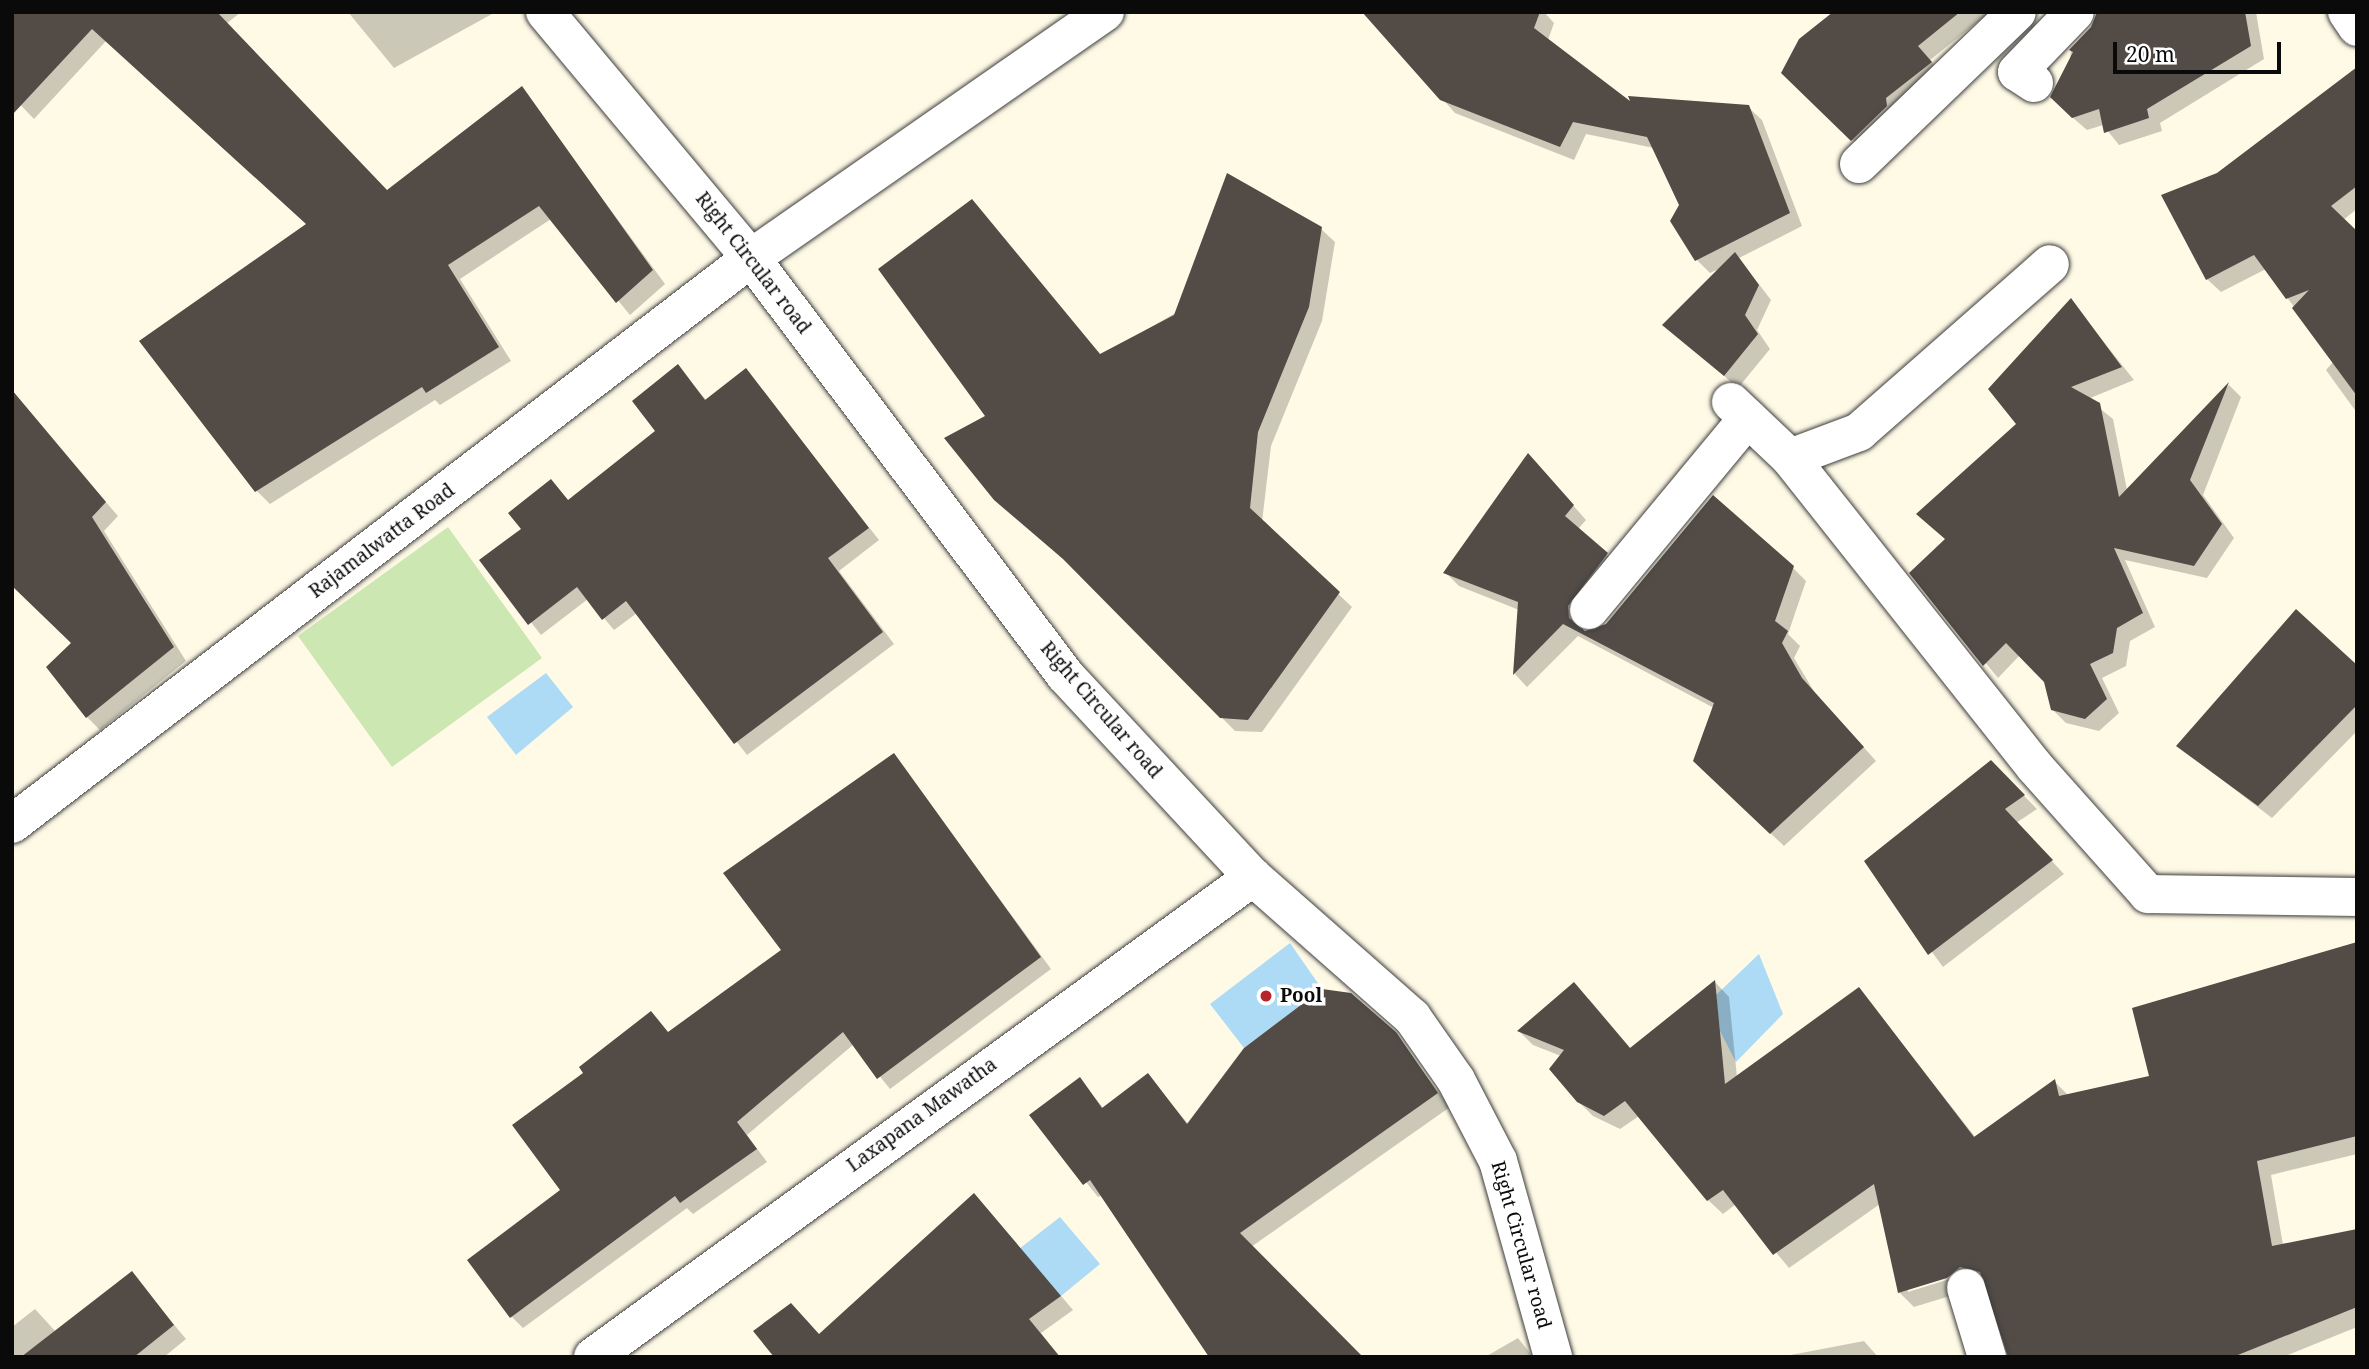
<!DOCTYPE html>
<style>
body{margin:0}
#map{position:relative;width:2369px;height:1369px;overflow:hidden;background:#fffae6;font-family:"Noto Serif",serif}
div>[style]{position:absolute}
.green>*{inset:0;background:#cde7b2}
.water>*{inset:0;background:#addaf4}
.shadow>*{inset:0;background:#0003}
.building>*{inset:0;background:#524b46}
.roads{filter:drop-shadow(0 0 2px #3d3d3d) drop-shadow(0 0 2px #3d3d3d)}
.minor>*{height:38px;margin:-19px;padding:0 19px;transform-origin:19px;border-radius:19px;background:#fff}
.dots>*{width:19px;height:19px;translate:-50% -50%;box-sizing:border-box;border:4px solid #fff;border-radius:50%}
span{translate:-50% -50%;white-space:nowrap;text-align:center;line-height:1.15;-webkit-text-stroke:7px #fff;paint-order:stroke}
.street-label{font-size:19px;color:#0a0a0a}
.poi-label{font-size:19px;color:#0a0a0a;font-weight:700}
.left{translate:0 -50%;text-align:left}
.frame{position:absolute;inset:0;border:14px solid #0a0a0a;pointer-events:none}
.scale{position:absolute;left:2113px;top:42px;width:168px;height:32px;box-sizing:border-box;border:4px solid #0a0a0a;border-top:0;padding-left:9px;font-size:21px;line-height:24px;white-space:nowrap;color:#0a0a0a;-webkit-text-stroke:5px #fff;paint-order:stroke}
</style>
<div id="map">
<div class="green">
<i style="clip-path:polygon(448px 527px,542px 658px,392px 767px,298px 636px)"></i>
</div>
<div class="water">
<i style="clip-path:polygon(546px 673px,573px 707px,516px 755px,487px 717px)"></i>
<i style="clip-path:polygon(1290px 943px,1322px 989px,1244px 1048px,1210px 1004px)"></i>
<i style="clip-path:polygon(1759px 954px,1783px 1014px,1736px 1062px,1720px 1031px,1716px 995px)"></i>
<i style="clip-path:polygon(1060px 1217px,1100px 1264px,1061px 1296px,1019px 1249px)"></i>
</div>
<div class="shadow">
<i style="clip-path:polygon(12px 12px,241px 12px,226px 24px,387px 192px,522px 89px,665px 284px,630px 315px,551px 219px,460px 279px,511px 361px,440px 405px,435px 400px,270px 504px,257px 491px,308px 225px,106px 41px,34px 119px,12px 96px)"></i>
<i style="clip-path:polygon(348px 12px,490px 12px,492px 14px,394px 68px)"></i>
<i style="clip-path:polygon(1365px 12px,1544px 12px,1554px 23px,1548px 40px,1635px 106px,1748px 107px,1762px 120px,1802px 226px,1739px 258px,1771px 300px,1757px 330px,1770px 349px,1738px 388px,1665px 325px,1721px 268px,1710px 273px,1697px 260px,1680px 205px,1654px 148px,1586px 134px,1574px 160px,1455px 113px)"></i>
<i style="clip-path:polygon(1836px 12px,1990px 12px,1930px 60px,1944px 76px,1866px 153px,1783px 73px)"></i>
<i style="clip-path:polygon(2098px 12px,2256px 12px,2264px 59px,2160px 123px,2162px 131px,2119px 145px,2103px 125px,2087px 130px,2065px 111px,2071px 50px,2098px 19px)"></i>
<i style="clip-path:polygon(2357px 88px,2357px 209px,2343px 220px,2357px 234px,2357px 413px,2326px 370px,2334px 361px,2266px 269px,2221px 292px,2207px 279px,2218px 174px)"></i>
<i style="clip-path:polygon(972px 201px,1101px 356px,1321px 229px,1335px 242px,1322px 321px,1271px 446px,1262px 522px,1352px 607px,1262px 732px,1235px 731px,1077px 571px,995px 499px)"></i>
<i style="clip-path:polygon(2071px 301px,2134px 380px,2088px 399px,2113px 419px,2127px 490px,2229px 385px,2241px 397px,2203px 495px,2234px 538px,2207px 578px,2125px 560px,2155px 627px,2130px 641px,2126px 666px,2102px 678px,2119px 713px,2099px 731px,2066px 723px,2052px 709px,2046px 681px,2020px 655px,1998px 678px,1912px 573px,1946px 540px,2019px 424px)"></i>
<i style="clip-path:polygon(678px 367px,707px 401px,746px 371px,879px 540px,839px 571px,894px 644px,747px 755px,637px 613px,614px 630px,588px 599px,541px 635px,482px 560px,523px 529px,551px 481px,569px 501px,657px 432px)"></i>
<i style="clip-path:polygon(32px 417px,118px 516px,104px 531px,186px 661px,100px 730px,87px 717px)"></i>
<i style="clip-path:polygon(1541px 469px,1586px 520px,1578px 529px,1620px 567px,1580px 620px,1584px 633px,1792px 567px,1806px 581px,1788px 634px,1800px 646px,1794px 658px,1815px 693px,1876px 761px,1784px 846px,1708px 774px,1714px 708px,1578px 636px,1527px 687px,1515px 674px,1519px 610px,1459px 586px,1446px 573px)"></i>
<i style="clip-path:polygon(2357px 668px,2357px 731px,2272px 818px,2178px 746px)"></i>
<i style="clip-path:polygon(894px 755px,1051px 969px,890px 1089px,854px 1044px,747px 1135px,767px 1162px,693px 1214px,687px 1208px,523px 1328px,512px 1317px,562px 1191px,585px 1074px,651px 1013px,669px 1034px,783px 950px)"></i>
<i style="clip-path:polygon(1991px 762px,2037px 809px,2016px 823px,2064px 874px,1943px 967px,1866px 862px)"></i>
<i style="clip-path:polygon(evenodd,2357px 944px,2357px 1154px,2271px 1175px,2283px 1245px,2357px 1231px,2357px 1327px,2283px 1357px,2010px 1357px,1989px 1284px,1914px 1307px,1899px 1292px,1880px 1204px,1789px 1268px,1736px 1204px,1723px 1214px,1708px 1200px,1639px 1116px,1620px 1129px,1593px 1116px,1578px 1101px,1561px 1056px,1533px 1045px,1519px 1031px,1589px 999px,1631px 1049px,1715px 982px,1729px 997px,1737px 1077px,1859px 989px,1976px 1138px,2054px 1081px,2069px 1096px,2152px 1077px,2357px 944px,1955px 1274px,1956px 1277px,1908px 1292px,1908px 1288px,1955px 1274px)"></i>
<i style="clip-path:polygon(1394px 1033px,1450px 1107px,1251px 1247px,1102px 1195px,1098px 1197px,1032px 1115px,1080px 1079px,1104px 1109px,1148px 1075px,1189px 1125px)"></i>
<i style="clip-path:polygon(987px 1209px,1073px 1310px,1041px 1333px,1060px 1357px,776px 1357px,820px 1335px)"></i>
<i style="clip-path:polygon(131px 1273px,186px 1339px,164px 1357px,12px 1357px,12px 1327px,35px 1309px,56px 1332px)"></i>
<i style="clip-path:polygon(1518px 1338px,1533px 1357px,1485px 1357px)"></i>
<i style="clip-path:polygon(1864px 1341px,1878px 1357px,1780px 1357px)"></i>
</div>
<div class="building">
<i style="clip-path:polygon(12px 12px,217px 12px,387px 190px,522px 86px,653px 270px,616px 303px,539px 206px,448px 265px,499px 347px,426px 393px,422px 387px,255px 492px,139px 341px,306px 224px,92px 29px,12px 115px)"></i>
<i style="clip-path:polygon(1362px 12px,1540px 12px,1534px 28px,1630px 101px,1628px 96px,1749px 105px,1790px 213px,1695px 261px,1670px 221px,1679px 205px,1647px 137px,1573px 122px,1560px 147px,1440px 100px)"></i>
<i style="clip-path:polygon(1833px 12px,1960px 12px,1918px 46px,1932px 62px,1886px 98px,1887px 106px,1851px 141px,1781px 73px,1799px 39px)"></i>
<i style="clip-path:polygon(2097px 12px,2245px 12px,2251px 46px,2147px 109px,2149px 118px,2104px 133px,2099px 109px,2072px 118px,2050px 97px,2073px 52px,2069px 50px,2091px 27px)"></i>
<i style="clip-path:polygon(2357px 67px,2357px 186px,2331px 206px,2357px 231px,2357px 396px,2292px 308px,2309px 290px,2286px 299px,2254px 255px,2206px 280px,2161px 195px,2217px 173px)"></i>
<i style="clip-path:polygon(1227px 173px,1322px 227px,1309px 307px,1258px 432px,1250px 508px,1340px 592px,1248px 720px,1220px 718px,1063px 559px,994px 500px,944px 438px,985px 416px,878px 269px,972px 199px,1100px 354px,1174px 315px)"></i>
<i style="clip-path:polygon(1735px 252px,1759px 285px,1745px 315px,1758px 334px,1724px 376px,1662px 325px)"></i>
<i style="clip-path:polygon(2071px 298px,2122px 367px,2071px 387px,2100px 403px,2119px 497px,2229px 382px,2190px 480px,2222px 524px,2194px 566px,2114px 548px,2143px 613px,2117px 628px,2113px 653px,2090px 664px,2107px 699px,2085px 719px,2051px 710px,2044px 682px,2006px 643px,1983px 666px,1909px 573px,1945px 539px,1916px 514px,2016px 424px,1988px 389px)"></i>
<i style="clip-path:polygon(678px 364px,705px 400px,746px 368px,869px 528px,828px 558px,883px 632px,734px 744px,626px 601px,602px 620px,577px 587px,528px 625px,479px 560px,521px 529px,508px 513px,551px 479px,568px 500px,655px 431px,632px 401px)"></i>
<i style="clip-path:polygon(12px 390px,106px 502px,92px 517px,174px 647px,86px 718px,46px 667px,71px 643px,12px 586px)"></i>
<i style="clip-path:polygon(1528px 453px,1574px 505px,1565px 516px,1608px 553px,1568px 606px,1569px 618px,1585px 631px,1606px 624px,1713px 495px,1794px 566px,1775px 621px,1788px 631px,1782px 643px,1802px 678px,1864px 747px,1770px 834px,1693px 761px,1714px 703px,1563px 624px,1513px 675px,1518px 602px,1443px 573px)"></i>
<i style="clip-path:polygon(2296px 609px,2357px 665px,2357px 705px,2258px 806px,2176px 746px)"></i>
<i style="clip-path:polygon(894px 753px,1041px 957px,877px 1079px,843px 1032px,737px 1122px,757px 1149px,680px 1203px,675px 1196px,510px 1318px,467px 1260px,560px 1190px,512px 1125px,583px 1073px,579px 1067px,651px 1011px,668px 1032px,781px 950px,723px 873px)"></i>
<i style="clip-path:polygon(1991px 760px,2025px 795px,2005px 809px,2053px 860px,1928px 955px,1864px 861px)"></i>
<i style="clip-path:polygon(2357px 942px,2357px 1136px,2257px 1161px,2272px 1246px,2357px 1229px,2357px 1307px,2233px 1357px,2008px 1357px,1980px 1272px,1960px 1267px,1947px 1278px,1898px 1293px,1874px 1184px,1773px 1255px,1723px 1190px,1707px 1201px,1625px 1101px,1604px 1116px,1577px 1102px,1549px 1069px,1564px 1050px,1517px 1031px,1574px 982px,1630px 1048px,1715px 980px,1725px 1084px,1859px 987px,1974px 1137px,2055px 1079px,2059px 1096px,2149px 1076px,2132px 1008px)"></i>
<i style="clip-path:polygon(1322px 989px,1351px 993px,1396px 1032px,1438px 1093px,1240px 1233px,1363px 1357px,1209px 1357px,1090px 1180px,1083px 1185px,1029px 1115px,1080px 1077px,1102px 1108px,1148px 1073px,1187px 1124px,1244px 1048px)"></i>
<i style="clip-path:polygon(974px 1193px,1061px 1296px,1029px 1319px,1060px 1357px,774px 1357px,753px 1331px,791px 1303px,819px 1334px)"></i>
<i style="clip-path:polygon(132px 1271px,174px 1325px,134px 1357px,21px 1357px)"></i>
</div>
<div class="roads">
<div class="minor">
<i style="left:545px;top:12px;width:321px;rotate:50.1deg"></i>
<i style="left:751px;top:258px;width:522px;rotate:53.02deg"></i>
<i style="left:1065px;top:675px;width:276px;rotate:47.1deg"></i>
<i style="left:1253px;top:877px;width:212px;rotate:41.4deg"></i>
<i style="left:1412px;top:1017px;width:77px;rotate:55.1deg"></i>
<i style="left:1456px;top:1080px;width:91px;rotate:62.6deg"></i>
<i style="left:1498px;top:1161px;width:204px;rotate:74.3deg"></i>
<i style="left:2347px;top:12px;width:18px;rotate:56deg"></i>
<i style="left:2034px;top:83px;width:20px;rotate:-147deg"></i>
<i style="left:2017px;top:72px;width:83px;rotate:-46deg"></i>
<i style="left:1859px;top:164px;width:219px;rotate:-43.9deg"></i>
<i style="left:1731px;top:402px;width:81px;rotate:43.5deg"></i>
<i style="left:1790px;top:458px;width:394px;rotate:51.6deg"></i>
<i style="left:2035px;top:767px;width:170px;rotate:48.3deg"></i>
<i style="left:2148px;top:894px;width:209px;rotate:0.8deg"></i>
<i style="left:1790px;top:458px;width:74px;rotate:-20.6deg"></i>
<i style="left:1859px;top:432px;width:254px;rotate:-41.3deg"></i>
<i style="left:1589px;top:610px;width:249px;rotate:-50.4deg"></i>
<i style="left:12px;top:824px;width:931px;rotate:-37.45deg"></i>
<i style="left:751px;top:258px;width:431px;rotate:-34.8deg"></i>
<i style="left:1966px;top:1288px;width:72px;rotate:73.1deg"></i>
<i style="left:593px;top:1357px;width:816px;rotate:-36.03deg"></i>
</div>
</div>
<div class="dots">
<i style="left:1266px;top:996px;background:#b5262d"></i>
</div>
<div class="street-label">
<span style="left:753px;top:263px;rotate:52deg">Right Circular road</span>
<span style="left:382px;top:541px;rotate:-37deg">Rajamalwatta Road</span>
<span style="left:1101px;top:710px;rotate:49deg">Right Circular road</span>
<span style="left:922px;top:1115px;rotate:-36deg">Laxapana Mawatha</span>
<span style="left:1521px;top:1245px;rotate:74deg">Right Circular road</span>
</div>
<div class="poi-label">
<span class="left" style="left:1280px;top:996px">Pool</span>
</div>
<div class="frame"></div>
<div class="scale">20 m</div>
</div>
